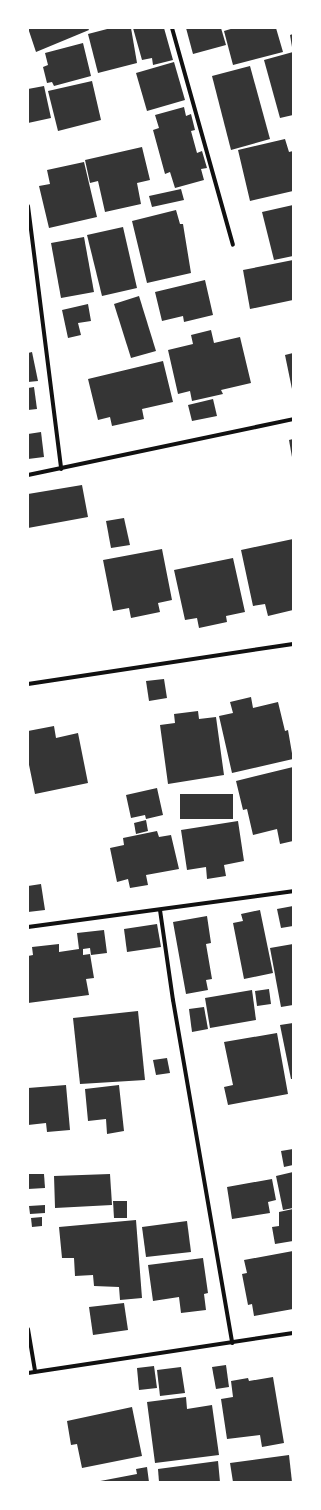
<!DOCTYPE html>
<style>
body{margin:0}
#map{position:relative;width:321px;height:1510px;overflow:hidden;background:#fff;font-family:"Alegreya Sans",sans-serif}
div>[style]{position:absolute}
.building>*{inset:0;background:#353535}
.minor>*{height:4px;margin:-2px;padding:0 2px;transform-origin:2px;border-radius:2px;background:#111}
span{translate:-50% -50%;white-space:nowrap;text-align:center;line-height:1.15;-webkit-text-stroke:3px #fff;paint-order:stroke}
.frame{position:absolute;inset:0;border:29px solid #fff;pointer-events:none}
</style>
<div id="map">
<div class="building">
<i style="clip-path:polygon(28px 28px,88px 28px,89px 30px,36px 52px)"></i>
<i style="clip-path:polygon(111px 28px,131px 28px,137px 63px,98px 73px,88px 34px)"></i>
<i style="clip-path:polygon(133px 28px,164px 28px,173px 60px,153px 65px,152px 58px,142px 60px)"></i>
<i style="clip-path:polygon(186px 28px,221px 28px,226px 45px,193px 54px)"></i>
<i style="clip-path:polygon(234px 28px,276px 28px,283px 52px,233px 65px,224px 31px)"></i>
<i style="clip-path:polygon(293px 34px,293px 47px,292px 47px,290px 35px)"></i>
<i style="clip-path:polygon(83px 43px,91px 76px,54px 86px,52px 82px,47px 83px,43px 67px,48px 65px,45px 53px)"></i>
<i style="clip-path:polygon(293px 52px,293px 115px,280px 118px,264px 60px)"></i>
<i style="clip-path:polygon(174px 62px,185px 100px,147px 111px,136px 73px)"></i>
<i style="clip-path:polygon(250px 66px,270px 139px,231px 150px,212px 76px)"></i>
<i style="clip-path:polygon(92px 81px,101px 120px,58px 131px,48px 91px)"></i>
<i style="clip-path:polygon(44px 86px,51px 118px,28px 123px,28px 89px)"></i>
<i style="clip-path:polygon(184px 107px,186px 116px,191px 114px,195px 130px,191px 131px,197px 153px,202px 151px,207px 168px,201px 169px,204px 180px,175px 188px,170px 172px,165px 174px,153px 130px,159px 128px,155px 115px)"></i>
<i style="clip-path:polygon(285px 139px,289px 152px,293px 151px,293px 191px,250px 201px,238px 150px)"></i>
<i style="clip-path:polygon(142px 147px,150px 180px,137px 183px,141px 204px,105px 212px,98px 181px,90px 183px,85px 160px)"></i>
<i style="clip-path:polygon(84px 162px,97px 217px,49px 228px,39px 186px,50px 184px,47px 170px)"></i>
<i style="clip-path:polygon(181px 189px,184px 200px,152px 207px,149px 196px)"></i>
<i style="clip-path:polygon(293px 205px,293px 256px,274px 260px,262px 212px)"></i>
<i style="clip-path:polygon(176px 210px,180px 224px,183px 224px,191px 273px,147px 283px,132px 221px)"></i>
<i style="clip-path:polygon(123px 227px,137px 288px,102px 296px,87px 235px)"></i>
<i style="clip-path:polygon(84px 237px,94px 292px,61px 298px,51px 243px)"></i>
<i style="clip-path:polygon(293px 260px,293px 300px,250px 309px,243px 270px)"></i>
<i style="clip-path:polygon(205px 280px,213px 315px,184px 322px,183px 316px,162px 321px,155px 292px)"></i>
<i style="clip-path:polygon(139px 296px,156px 351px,131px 358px,114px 304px)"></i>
<i style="clip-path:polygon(88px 304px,91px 321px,78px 323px,81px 335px,68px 338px,62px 310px)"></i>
<i style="clip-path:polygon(211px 330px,214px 343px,240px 337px,251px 383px,221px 390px,223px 394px,192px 401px,190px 391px,178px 394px,168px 350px,193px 344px,191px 335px)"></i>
<i style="clip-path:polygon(32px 352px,38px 381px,28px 382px,28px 353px)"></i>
<i style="clip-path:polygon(293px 353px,293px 389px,292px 389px,285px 355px)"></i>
<i style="clip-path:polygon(163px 361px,173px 402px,142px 409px,144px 419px,112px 426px,110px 417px,98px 420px,88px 379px)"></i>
<i style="clip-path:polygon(34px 387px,37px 409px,28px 410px,28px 388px)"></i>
<i style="clip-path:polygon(213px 399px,217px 416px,192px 421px,188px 405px)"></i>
<i style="clip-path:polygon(41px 432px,44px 457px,28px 459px,28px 434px)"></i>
<i style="clip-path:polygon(293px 439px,293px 457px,292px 457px,289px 440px)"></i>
<i style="clip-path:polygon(82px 485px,88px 517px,28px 528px,28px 494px)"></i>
<i style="clip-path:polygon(124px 518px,130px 545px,111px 548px,106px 521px)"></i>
<i style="clip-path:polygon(293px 539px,293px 610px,268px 616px,265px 604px,253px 606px,241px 550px)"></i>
<i style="clip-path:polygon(162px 549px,172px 600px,158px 603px,160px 612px,131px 618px,129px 608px,113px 611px,103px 560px)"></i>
<i style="clip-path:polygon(233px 558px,245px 612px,226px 616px,227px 622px,199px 628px,197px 618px,185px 620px,174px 570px)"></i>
<i style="clip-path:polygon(164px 679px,167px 698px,149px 701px,146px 681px)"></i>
<i style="clip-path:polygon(251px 697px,253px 708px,278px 702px,285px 731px,288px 730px,293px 759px,232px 773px,219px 716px,233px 713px,230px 702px)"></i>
<i style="clip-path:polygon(198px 711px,199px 719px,216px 717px,224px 775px,168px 784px,160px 725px,175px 723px,174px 714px)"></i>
<i style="clip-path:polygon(54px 726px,56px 738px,78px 733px,88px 783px,35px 794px,28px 760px,28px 731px)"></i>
<i style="clip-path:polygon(293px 767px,293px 841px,280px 844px,277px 829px,253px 835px,247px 809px,243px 810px,236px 781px)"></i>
<i style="clip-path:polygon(157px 788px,163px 815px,146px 819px,145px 815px,131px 818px,126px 795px)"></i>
<i style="clip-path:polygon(180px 794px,233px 794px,233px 819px,180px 819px)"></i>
<i style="clip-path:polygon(146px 820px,148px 831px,136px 834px,134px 823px)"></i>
<i style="clip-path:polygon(238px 821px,244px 861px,224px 865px,226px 876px,207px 879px,206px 867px,187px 870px,181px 830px)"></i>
<i style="clip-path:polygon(157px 831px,159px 837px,171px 835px,179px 869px,146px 875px,148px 885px,130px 888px,128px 879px,117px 882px,110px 848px,124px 845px,123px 838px)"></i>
<i style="clip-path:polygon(41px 884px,45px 910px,28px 912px,28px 886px)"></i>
<i style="clip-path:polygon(293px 906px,293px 926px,281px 928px,277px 909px)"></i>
<i style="clip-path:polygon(260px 910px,273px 973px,244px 979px,233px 923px,243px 921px,241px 914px)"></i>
<i style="clip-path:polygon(207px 916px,211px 943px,206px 944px,212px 979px,206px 980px,208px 990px,186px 994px,173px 922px)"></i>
<i style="clip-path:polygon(157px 924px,161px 947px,127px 952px,124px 929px)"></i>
<i style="clip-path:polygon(104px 930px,107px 953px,91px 955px,90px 948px,83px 949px,83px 955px,90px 954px,94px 978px,86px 979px,89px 995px,28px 1003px,28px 956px,33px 955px,32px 947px,59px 944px,59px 952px,79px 949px,77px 933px)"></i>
<i style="clip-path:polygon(293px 944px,293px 1005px,281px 1007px,270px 948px)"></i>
<i style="clip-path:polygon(269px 989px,271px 1004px,257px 1006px,255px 991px)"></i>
<i style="clip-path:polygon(252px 990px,256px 1020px,210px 1028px,205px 998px)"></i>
<i style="clip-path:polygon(204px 1007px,208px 1029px,192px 1032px,189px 1009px)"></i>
<i style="clip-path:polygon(138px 1011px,145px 1080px,80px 1084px,73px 1018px)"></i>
<i style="clip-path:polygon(293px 1023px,293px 1079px,291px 1079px,280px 1025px)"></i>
<i style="clip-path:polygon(277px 1033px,288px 1094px,228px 1105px,224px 1087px,233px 1085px,224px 1042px)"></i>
<i style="clip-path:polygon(167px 1058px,170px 1073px,156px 1075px,153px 1060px)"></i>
<i style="clip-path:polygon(66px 1085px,70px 1130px,47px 1132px,46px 1123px,28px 1125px,28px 1088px)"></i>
<i style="clip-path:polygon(119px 1085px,124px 1131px,107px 1134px,106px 1119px,88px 1121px,85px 1089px)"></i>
<i style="clip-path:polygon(293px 1149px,293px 1165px,284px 1167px,281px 1151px)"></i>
<i style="clip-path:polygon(293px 1172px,293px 1208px,283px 1210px,276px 1176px)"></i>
<i style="clip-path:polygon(28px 1174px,44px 1174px,45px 1188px,28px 1189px)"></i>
<i style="clip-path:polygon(110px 1174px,112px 1205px,55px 1208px,54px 1176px)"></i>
<i style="clip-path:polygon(272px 1179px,276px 1200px,268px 1202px,270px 1213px,232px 1219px,227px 1187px)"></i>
<i style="clip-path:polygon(113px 1201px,127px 1201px,127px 1218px,114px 1218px)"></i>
<i style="clip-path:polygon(45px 1205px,45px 1213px,30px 1214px,29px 1206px)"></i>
<i style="clip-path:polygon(293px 1209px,293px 1241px,275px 1244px,272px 1227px,279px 1226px,279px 1212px)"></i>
<i style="clip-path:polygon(42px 1217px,42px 1226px,32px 1227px,31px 1218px)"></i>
<i style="clip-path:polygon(136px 1220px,142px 1298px,120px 1300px,119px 1287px,94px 1286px,93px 1275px,75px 1276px,74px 1258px,62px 1258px,59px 1227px)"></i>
<i style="clip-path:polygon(187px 1221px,191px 1252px,146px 1257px,142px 1227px)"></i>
<i style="clip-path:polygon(293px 1251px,293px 1309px,254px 1316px,252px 1304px,248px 1305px,242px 1274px,247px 1273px,244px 1260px)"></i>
<i style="clip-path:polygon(203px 1258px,208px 1293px,204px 1294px,206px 1310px,181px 1313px,179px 1297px,153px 1301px,148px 1265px)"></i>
<i style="clip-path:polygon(124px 1303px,128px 1330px,93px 1335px,89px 1307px)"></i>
<i style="clip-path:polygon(226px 1365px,229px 1387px,216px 1389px,212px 1367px)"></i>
<i style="clip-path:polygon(154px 1366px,157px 1388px,139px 1390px,137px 1368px)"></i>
<i style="clip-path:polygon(181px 1367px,185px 1393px,160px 1396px,157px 1370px)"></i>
<i style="clip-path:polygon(273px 1377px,284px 1443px,262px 1447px,260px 1435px,227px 1439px,221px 1399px,233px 1397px,231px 1381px,248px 1378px,249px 1381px)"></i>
<i style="clip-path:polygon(186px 1397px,187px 1409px,212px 1405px,219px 1455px,155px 1463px,147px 1402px)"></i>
<i style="clip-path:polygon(132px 1407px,142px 1456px,82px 1468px,77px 1444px,71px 1445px,67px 1421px)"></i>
<i style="clip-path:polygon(289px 1455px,292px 1482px,233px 1482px,230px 1463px)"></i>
<i style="clip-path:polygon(218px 1461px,220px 1482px,159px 1482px,158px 1469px)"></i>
<i style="clip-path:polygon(147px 1467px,149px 1482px,95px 1482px,137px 1474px,136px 1469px)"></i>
</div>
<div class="minor">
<i style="left:172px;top:28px;width:225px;rotate:74.3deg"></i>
<i style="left:28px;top:206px;width:265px;rotate:82.8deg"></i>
<i style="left:28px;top:475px;width:271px;rotate:-11.9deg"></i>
<i style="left:28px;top:684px;width:268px;rotate:-8.6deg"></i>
<i style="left:160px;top:910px;width:91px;rotate:81.8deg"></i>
<i style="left:173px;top:1000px;width:348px;rotate:80.2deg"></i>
<i style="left:28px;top:927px;width:267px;rotate:-7.7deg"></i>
<i style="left:28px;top:1329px;width:43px;rotate:80.5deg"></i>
<i style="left:28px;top:1373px;width:268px;rotate:-8.6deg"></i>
</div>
<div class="frame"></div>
</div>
